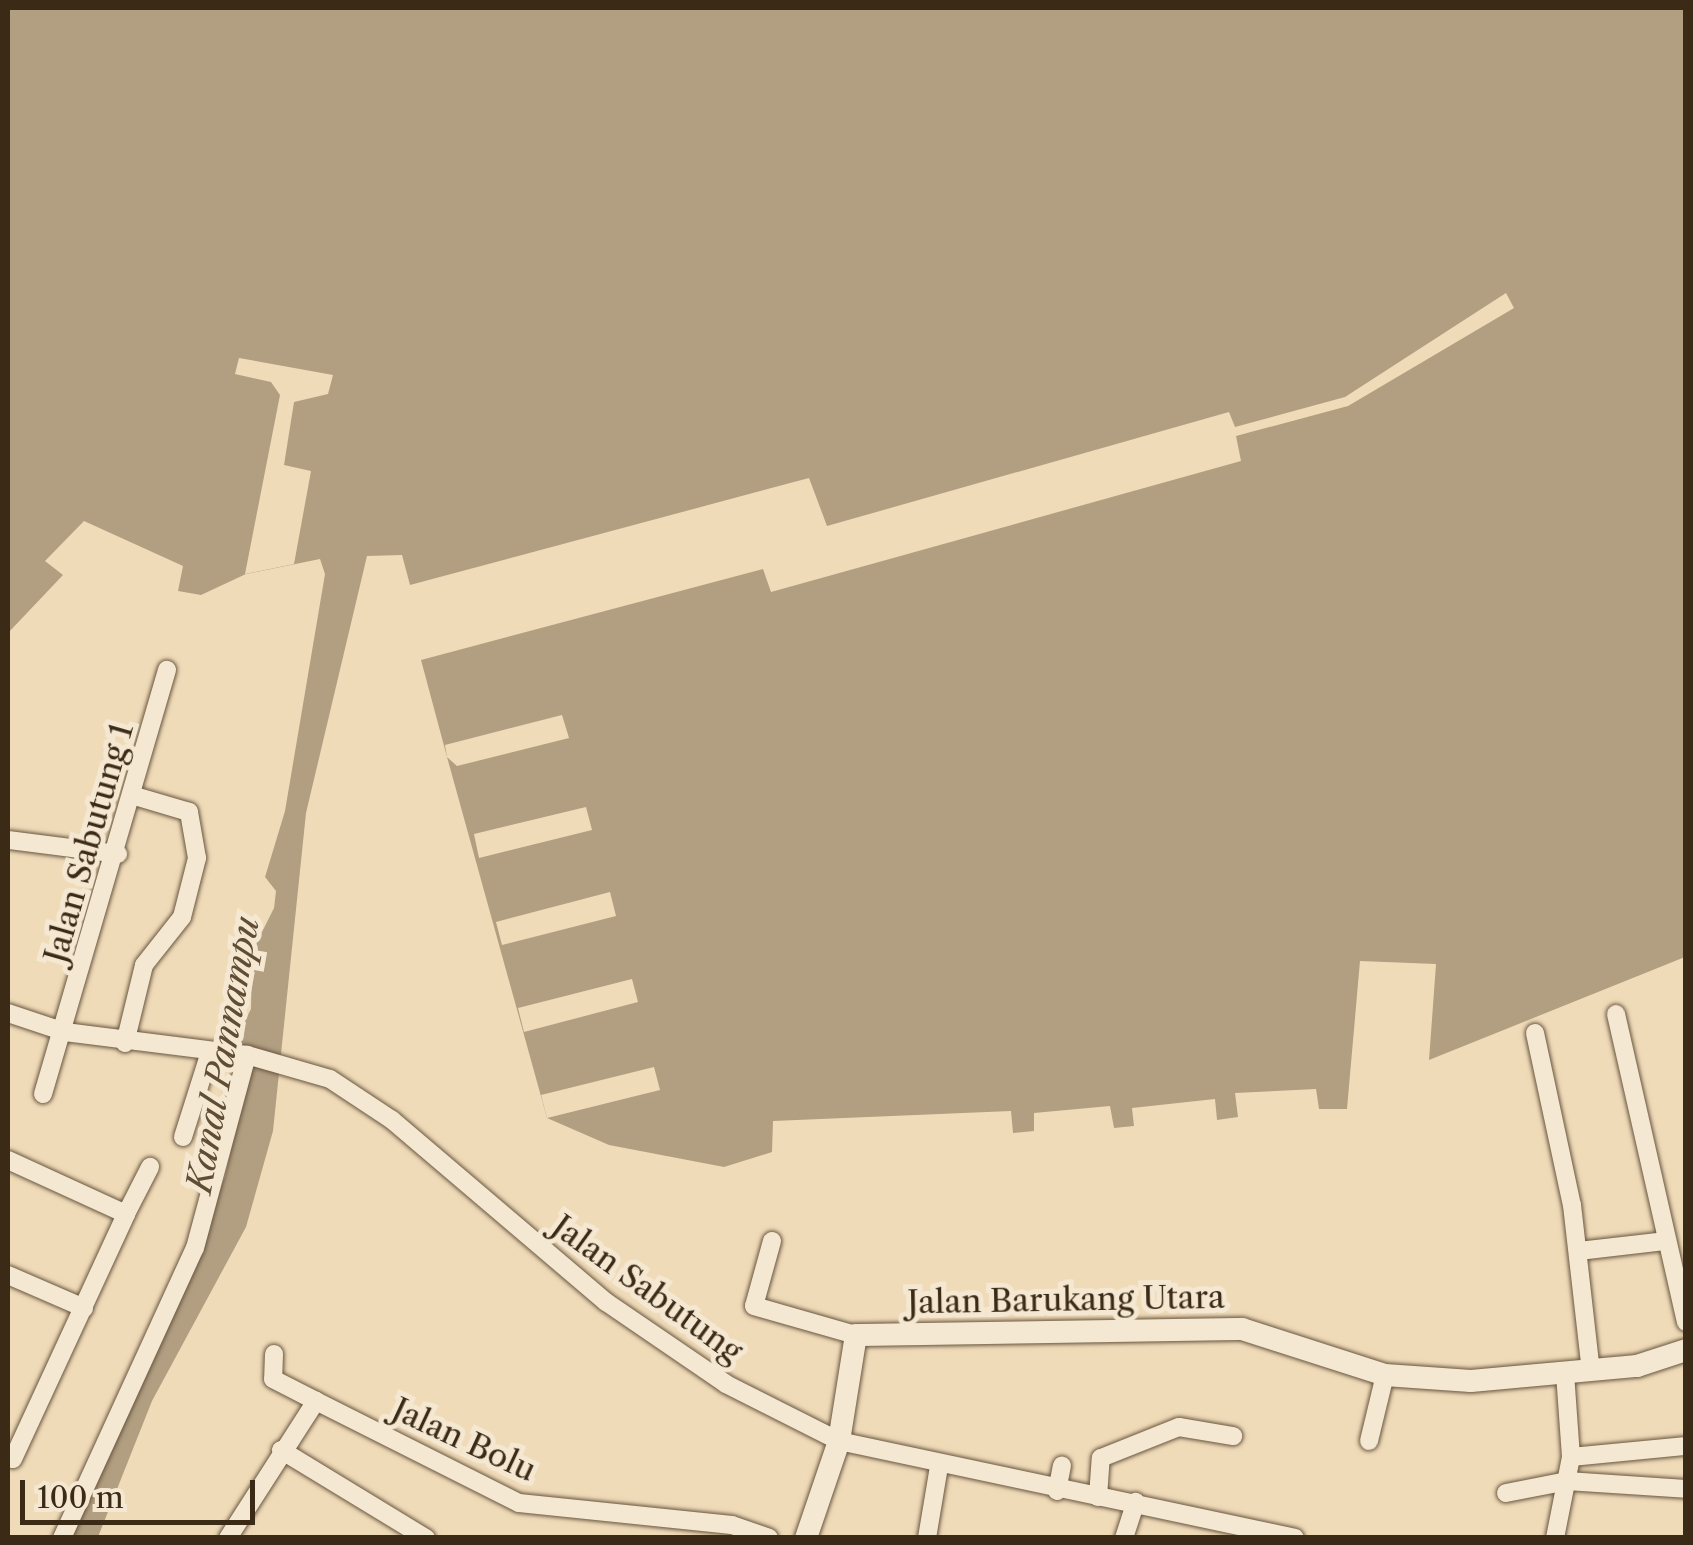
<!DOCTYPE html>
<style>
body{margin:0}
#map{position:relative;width:1693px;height:1545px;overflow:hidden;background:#f0dbb9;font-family:"Libre Caslon Text",serif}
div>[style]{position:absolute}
.water>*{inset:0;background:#b29f82}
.pier>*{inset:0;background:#f0dbb9}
.roads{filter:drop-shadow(0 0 2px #68563f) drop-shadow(0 0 2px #68563f)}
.street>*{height:18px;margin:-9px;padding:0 9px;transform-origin:9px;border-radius:9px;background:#f5e8d2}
.secondary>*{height:22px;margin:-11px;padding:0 11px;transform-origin:11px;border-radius:11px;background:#f5e8d2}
span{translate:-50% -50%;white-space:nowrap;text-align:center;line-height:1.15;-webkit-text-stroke:10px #f5e8d2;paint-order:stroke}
.street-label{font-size:32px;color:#3b2a16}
.water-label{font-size:35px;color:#5f4d36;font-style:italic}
.frame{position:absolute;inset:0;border:10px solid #3b2a16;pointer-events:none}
.scale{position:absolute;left:20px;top:1480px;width:235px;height:45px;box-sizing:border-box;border:5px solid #3b2a16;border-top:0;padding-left:12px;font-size:30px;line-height:35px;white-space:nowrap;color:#3b2a16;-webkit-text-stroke:8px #f5e8d2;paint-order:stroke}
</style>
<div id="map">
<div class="water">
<i style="clip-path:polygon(8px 8px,1685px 8px,1685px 957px,1429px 1060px,1436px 964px,1360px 961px,1347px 1109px,1319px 1109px,1316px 1089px,1235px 1093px,1238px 1117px,1217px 1120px,1215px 1099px,1132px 1108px,1134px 1126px,1114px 1128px,1110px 1106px,1034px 1113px,1034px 1131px,1013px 1133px,1011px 1111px,773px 1121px,772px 1152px,724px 1167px,609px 1145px,547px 1118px,447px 757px,421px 660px,763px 569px,771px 592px,1241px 461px,1236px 436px,1348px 406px,1514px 308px,1506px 293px,1345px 397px,1235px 427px,1229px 412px,827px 526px,809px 478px,410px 585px,402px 555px,367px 556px,306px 813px,273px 1131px,246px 1227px,152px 1401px,98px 1537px,67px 1537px,225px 1177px,241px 1104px,238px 1034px,251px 1009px,252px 952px,274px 908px,276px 891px,265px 877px,285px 811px,325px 574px,320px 559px,246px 574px,201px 595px,178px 591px,183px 566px,84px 521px,45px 561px,63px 575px,8px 633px)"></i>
</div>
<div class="pier">
<i style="clip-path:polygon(239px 358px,333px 375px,328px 394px,294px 402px,284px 465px,311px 471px,294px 564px,245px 574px,280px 395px,271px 382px,235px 374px)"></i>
<i style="clip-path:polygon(562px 715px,569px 738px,457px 766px,447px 757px,445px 745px)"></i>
<i style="clip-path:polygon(586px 807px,592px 830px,479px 858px,474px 834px)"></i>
<i style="clip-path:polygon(610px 892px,616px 916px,502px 945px,496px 922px)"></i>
<i style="clip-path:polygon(632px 979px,638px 1002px,524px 1032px,518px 1008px)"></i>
<i style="clip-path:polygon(654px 1067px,660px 1090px,547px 1118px,541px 1095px)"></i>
</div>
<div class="roads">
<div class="street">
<i style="left:9px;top:840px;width:110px;rotate:7.3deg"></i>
<i style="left:8px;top:1013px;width:60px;rotate:18.4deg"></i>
<i style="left:65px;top:1032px;width:183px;rotate:7.2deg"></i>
<i style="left:247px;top:1055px;width:86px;rotate:16.1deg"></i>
<i style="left:330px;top:1079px;width:74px;rotate:33.5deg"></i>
<i style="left:392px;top:1120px;width:281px;rotate:40.4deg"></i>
<i style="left:606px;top:1302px;width:145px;rotate:34.3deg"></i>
<i style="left:726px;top:1384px;width:127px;rotate:26.8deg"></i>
<i style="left:839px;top:1441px;width:466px;rotate:12deg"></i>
<i style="left:1616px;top:1014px;width:316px;rotate:77.2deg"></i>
<i style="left:1535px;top:1033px;width:176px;rotate:77.9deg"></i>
<i style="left:1572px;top:1205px;width:167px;rotate:83.5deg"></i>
<i style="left:125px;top:1043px;width:80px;rotate:-76.3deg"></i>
<i style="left:144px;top:965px;width:61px;rotate:-51.6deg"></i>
<i style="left:182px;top:917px;width:61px;rotate:-75.7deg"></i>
<i style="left:197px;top:858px;width:47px;rotate:-99.9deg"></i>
<i style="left:189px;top:812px;width:56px;rotate:-163.5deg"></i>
<i style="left:43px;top:1094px;width:442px;rotate:-73.7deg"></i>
<i style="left:183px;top:1137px;width:89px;rotate:-72.4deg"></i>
<i style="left:8px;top:1160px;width:130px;rotate:24.6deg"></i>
<i style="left:126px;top:1214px;width:53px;rotate:-62.9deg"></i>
<i style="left:772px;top:1241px;width:67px;rotate:105.5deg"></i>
<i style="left:754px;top:1306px;width:106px;rotate:15.9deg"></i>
<i style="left:1579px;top:1251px;width:88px;rotate:-6.6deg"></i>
<i style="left:8px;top:1275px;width:83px;rotate:23.5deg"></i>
<i style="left:274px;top:1354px;width:25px;rotate:92deg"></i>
<i style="left:273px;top:1379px;width:48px;rotate:27.1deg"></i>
<i style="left:1369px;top:1441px;width:68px;rotate:-76.4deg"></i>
<i style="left:281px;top:1450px;width:170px;rotate:31.3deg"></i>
<i style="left:1571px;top:1457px;width:116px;rotate:-5.5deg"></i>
<i style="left:13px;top:1459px;width:270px;rotate:-65.2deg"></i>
<i style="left:1057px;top:1491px;width:26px;rotate:-79deg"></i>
<i style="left:1506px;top:1493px;width:62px;rotate:-11.1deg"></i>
<i style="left:1567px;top:1481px;width:119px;rotate:3.8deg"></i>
<i style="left:1098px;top:1497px;width:39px;rotate:-86deg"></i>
<i style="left:1101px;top:1458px;width:84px;rotate:-21.7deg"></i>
<i style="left:1179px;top:1427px;width:55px;rotate:9.5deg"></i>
<i style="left:62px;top:1538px;width:319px;rotate:-65.4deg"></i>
<i style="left:195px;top:1248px;width:200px;rotate:-74.9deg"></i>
<i style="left:228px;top:1538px;width:163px;rotate:-57.3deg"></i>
<i style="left:316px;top:1401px;width:227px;rotate:26.7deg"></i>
<i style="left:519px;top:1503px;width:214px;rotate:5.9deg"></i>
<i style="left:732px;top:1525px;width:39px;rotate:19deg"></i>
<i style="left:927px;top:1538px;width:73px;rotate:-80.5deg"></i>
<i style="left:1124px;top:1538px;width:38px;rotate:-72deg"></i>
<i style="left:1555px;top:1538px;width:83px;rotate:-78.8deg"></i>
<i style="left:1571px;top:1457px;width:83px;rotate:-94.1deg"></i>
</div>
<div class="secondary">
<i style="left:806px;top:1538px;width:102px;rotate:-71.2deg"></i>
<i style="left:839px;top:1441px;width:107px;rotate:-80.9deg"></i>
<i style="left:856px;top:1335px;width:386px;rotate:-0.9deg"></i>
<i style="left:1242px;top:1329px;width:150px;rotate:17.8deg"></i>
<i style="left:1385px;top:1375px;width:86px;rotate:4deg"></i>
<i style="left:1471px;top:1381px;width:167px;rotate:-5.2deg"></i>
<i style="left:1637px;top:1366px;width:52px;rotate:-18.1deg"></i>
</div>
</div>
<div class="street-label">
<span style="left:89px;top:843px;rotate:-74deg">Jalan Sabutung 1</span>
<span style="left:647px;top:1289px;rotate:36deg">Jalan Sabutung</span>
<span style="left:1066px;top:1300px;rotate:-1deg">Jalan Barukang Utara</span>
<span style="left:464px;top:1440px;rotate:25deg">Jalan Bolu</span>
</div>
<div class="water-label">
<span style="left:223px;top:1055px;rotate:-80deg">Kanal Pannampu</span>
</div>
<div class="frame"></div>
<div class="scale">100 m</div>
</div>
